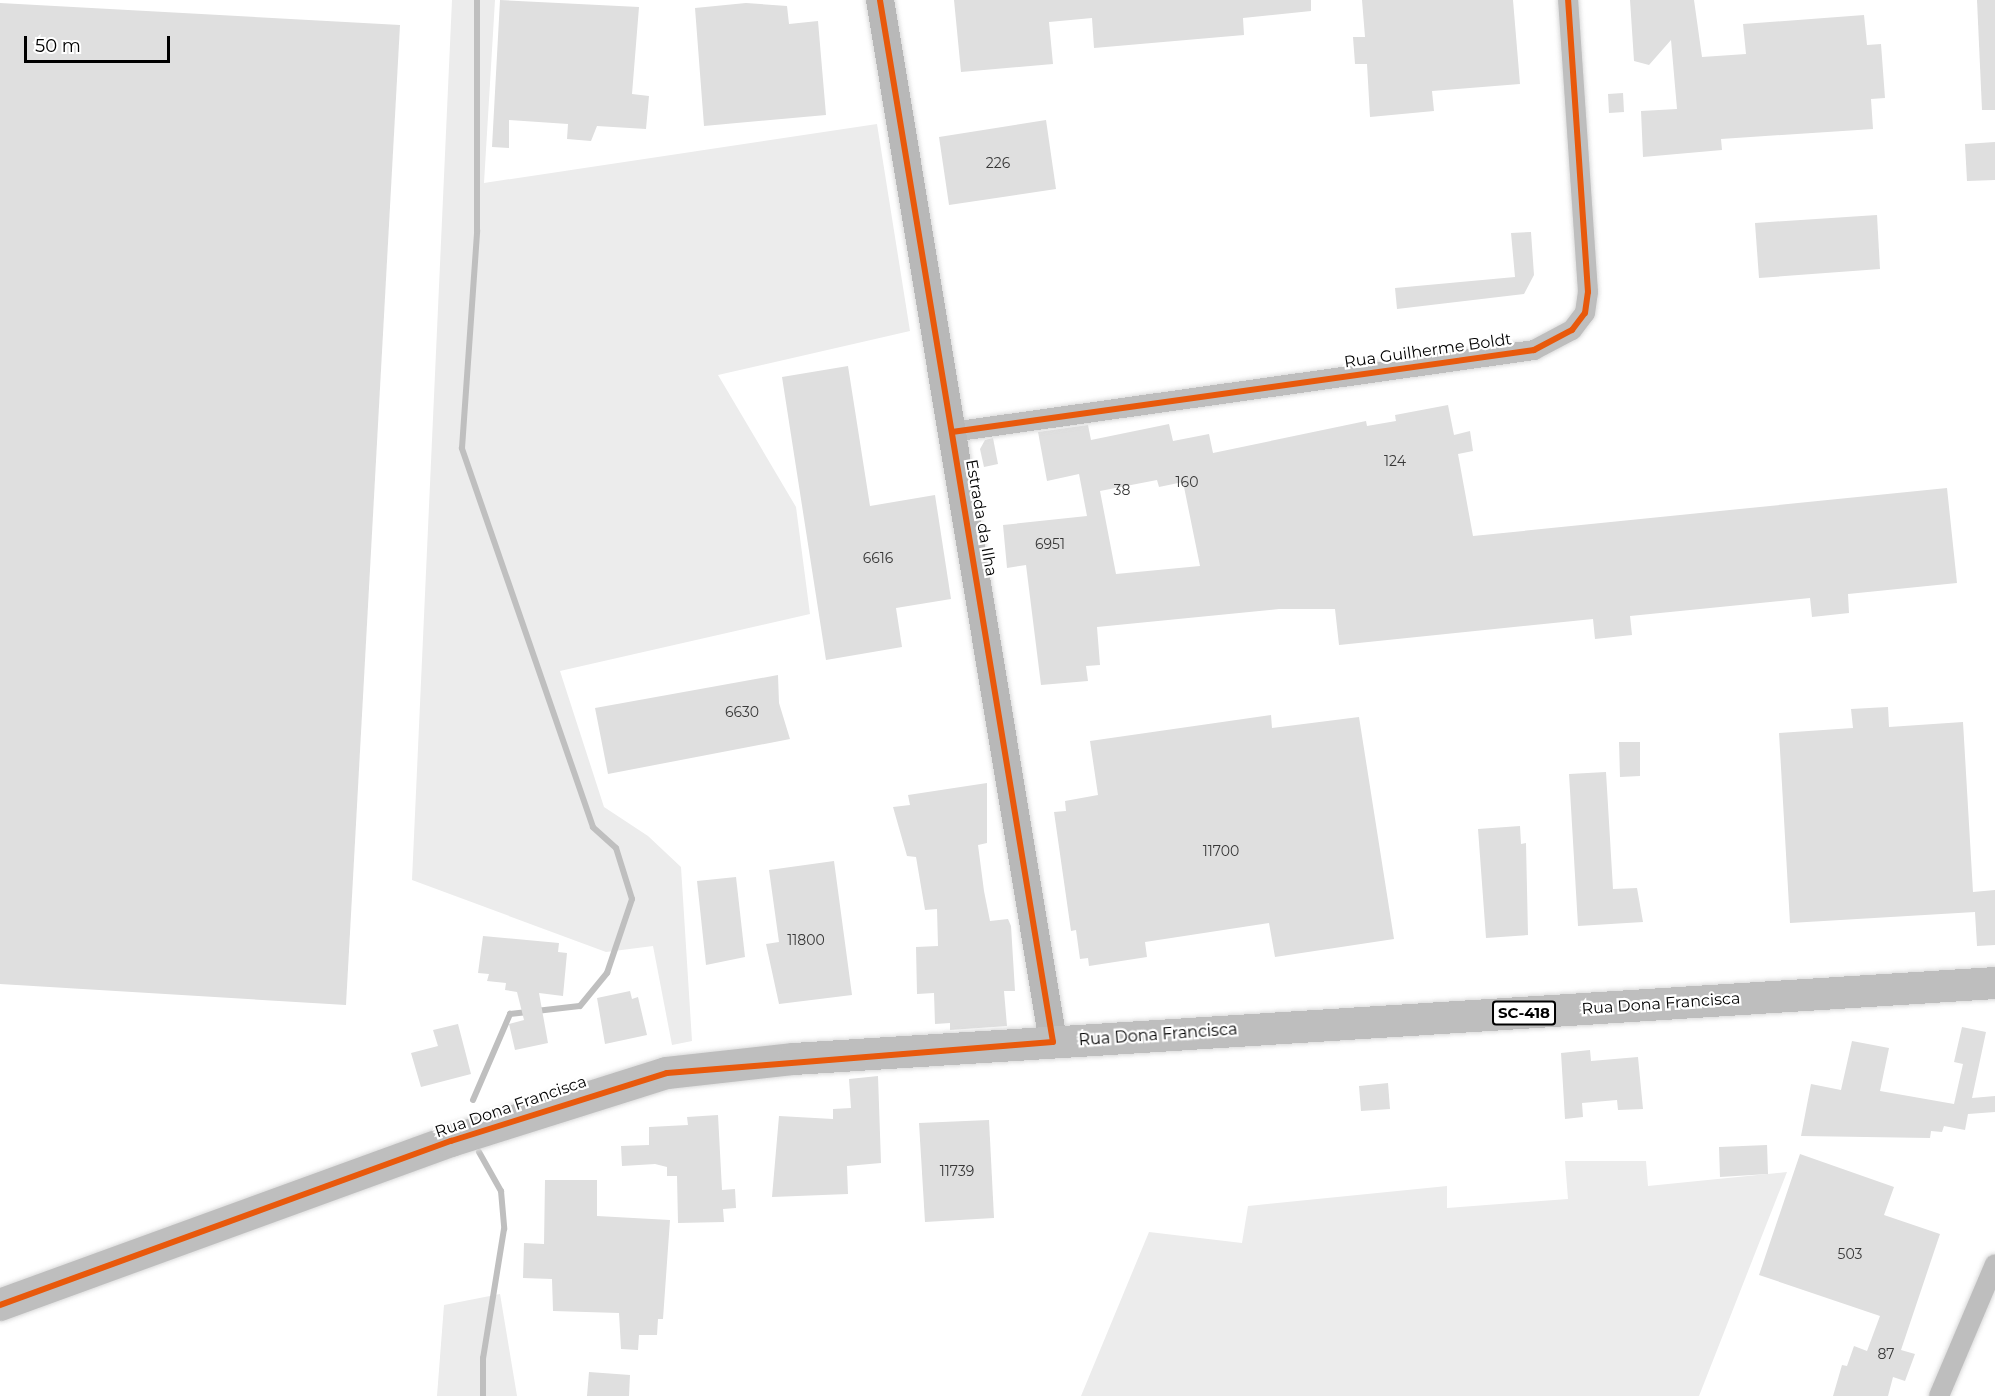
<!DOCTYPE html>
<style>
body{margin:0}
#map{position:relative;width:1995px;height:1396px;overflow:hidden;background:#fff;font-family:Montserrat,sans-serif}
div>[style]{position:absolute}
.green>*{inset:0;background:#ececec}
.stream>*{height:6px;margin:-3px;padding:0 3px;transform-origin:3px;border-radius:3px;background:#bfbfbf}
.building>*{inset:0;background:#dfdfdf}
.roads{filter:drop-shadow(0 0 2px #dbdbdb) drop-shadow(0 0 2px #dbdbdb)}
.street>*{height:20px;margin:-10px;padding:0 10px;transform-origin:10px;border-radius:10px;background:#bebebe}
.secondary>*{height:28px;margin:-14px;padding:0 14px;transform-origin:14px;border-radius:14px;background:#b8b8b8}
.primary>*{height:32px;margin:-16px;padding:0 16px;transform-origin:16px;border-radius:16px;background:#bebebe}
.cycleway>*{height:6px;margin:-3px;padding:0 3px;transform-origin:3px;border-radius:3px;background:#e8590c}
span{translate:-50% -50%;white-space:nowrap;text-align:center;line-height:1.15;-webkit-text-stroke:4.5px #fff;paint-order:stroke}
.number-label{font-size:14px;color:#383838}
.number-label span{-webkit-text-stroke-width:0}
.shield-label span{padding:2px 4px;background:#fff;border:2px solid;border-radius:4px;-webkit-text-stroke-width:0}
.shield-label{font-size:15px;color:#000;font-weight:700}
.street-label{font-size:16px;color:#000}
.scale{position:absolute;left:24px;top:36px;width:146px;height:27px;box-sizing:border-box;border:3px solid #000;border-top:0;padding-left:8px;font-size:18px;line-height:21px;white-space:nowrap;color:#000;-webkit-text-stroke:4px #fff;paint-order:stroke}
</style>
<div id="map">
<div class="green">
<i style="clip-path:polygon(452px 0,495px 0,484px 183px,877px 124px,910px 331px,718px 375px,796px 507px,810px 614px,560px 671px,604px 807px,648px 836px,681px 867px,692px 1041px,672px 1045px,653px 946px,606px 952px,412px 880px)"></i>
<i style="clip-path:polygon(1565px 1161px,1646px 1161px,1648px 1186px,1787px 1172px,1699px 1396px,1081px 1396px,1149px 1232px,1242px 1243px,1248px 1206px,1447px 1186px,1447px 1208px,1568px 1199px)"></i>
<i style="clip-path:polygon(500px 1294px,517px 1396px,437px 1396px,444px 1305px)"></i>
</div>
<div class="stream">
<i style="left:473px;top:1100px;width:94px;rotate:-66.7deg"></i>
<i style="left:510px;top:1014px;width:70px;rotate:-6.5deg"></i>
<i style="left:580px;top:1006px;width:43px;rotate:-50.7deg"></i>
<i style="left:607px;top:973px;width:78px;rotate:-71.3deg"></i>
<i style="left:632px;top:899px;width:53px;rotate:-107.4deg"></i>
<i style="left:616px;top:848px;width:31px;rotate:-138deg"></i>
<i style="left:593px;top:827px;width:401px;rotate:-109.1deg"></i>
<i style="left:462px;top:448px;width:218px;rotate:-86deg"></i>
<i style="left:477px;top:231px;width:231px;rotate:-90deg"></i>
<i style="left:479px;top:1152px;width:45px;rotate:60.6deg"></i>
<i style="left:501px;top:1191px;width:38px;rotate:85deg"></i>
<i style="left:504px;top:1229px;width:131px;rotate:99.2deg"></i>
<i style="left:483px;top:1358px;width:38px;rotate:90deg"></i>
</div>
<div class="building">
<i style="clip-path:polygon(500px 0,639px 7px,632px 94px,649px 96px,646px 129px,597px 126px,591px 141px,567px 139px,568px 124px,509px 120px,509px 148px,492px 147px)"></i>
<i style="clip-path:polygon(954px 0,1311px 0,1311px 11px,1243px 18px,1244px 35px,1094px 48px,1092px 18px,1049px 22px,1053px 64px,961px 72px)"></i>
<i style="clip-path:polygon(1362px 0,1513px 0,1520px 84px,1432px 91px,1434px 111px,1370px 117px,1367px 64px,1355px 64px,1353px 37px,1365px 37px)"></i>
<i style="clip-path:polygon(1630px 0,1694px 0,1702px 57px,1746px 54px,1743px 24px,1864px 15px,1867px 45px,1881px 44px,1885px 98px,1871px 99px,1873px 129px,1721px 139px,1722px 150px,1643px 157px,1641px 111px,1677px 109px,1671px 40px,1649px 65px,1634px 61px)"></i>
<i style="clip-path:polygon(1977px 0,1995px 0,1995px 110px,1982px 110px)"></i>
<i style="clip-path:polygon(0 3px,400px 25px,346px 1005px,0 984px)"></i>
<i style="clip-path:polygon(746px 3px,787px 6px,789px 24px,818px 21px,826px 115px,704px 126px,695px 8px)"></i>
<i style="clip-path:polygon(1623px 93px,1624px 112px,1609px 113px,1608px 94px)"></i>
<i style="clip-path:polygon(1046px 120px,1056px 189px,949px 205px,939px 137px)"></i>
<i style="clip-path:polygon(1995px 142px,1995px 180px,1967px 181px,1965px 144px)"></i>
<i style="clip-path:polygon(1877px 215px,1880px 269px,1759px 278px,1755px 223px)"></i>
<i style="clip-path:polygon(1531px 232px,1534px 275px,1524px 294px,1397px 309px,1395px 288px,1515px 277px,1511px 233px)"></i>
<i style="clip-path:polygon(848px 366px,870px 506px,935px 495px,951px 599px,896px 608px,902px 647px,826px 660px,782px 377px)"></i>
<i style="clip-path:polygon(evenodd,1448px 405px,1454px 435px,1470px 431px,1473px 451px,1458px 454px,1473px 536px,1947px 488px,1957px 583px,1848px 594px,1849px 613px,1812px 617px,1810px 598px,1630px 616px,1632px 635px,1595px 639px,1593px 619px,1339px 645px,1335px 609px,1279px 609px,1097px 627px,1100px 665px,1086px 666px,1088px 681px,1041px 685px,1026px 565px,1007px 568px,1003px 525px,1087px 516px,1079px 474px,1047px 481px,1038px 432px,1088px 425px,1091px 440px,1169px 424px,1173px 441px,1209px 434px,1213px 453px,1366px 421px,1367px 426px,1396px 421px,1395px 415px,1448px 405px,1157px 480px,1159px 487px,1183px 482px,1200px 566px,1116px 574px,1100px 491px,1157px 480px)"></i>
<i style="clip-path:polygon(993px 438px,998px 464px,984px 467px,980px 449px,985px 440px)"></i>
<i style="clip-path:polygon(778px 675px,779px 703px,790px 739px,608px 774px,595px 708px)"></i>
<i style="clip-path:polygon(1888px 707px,1889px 727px,1963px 722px,1973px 892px,1995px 890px,1995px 945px,1977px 946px,1975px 912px,1790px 923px,1779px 733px,1853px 728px,1851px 709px)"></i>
<i style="clip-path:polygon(1271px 715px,1272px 728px,1359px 717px,1394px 939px,1275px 957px,1269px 923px,1145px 942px,1147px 957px,1089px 966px,1088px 958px,1080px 959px,1076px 930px,1071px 931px,1054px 812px,1066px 811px,1065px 801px,1098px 795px,1090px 741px)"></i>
<i style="clip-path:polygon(1619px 742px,1640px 742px,1640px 776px,1620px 777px)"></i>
<i style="clip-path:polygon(1606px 772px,1613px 889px,1637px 888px,1643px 922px,1578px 926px,1569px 774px)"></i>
<i style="clip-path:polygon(987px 783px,987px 843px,978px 845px,984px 891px,990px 921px,1008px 919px,1011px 926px,1015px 991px,1004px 991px,1007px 1026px,950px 1030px,950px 1023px,935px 1024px,934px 993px,917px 994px,916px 947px,938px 946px,937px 909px,925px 910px,916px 857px,907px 856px,893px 807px,910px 805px,908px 795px)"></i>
<i style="clip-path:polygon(1520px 826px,1521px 844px,1526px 843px,1528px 935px,1486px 938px,1478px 829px)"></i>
<i style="clip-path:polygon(834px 861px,852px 995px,779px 1004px,766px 944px,779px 942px,769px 870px)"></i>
<i style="clip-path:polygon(736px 877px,745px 957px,706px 965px,697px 881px)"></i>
<i style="clip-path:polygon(483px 936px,559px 943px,558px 952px,567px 953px,563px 996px,539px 993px,548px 1043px,515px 1050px,509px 1024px,524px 1020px,517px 992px,505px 990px,506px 983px,487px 981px,489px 974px,478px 973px)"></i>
<i style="clip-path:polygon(630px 991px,632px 999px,638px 997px,647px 1035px,605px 1044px,597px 998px)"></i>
<i style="clip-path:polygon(458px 1024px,471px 1074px,421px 1087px,411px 1053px,438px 1046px,433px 1030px)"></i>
<i style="clip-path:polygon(1962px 1027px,1986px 1032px,1972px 1098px,1995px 1096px,1995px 1112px,1968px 1114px,1965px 1130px,1944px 1126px,1942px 1132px,1931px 1131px,1930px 1138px,1801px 1136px,1811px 1084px,1841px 1090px,1852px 1041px,1889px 1048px,1880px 1091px,1954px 1104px,1963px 1064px,1954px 1062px)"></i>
<i style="clip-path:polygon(1590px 1050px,1591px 1061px,1638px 1057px,1643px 1109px,1618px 1110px,1617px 1100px,1582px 1103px,1583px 1117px,1565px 1119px,1561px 1053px)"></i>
<i style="clip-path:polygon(878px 1076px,881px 1163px,847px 1166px,848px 1194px,772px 1197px,779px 1116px,833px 1119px,833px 1109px,851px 1108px,849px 1079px)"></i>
<i style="clip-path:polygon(1388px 1083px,1390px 1109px,1361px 1111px,1359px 1086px)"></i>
<i style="clip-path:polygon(718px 1115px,722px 1190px,735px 1189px,736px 1208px,723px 1209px,724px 1222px,678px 1223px,677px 1176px,667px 1176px,667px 1167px,655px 1164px,622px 1166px,621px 1146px,649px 1145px,649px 1127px,688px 1125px,687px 1117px)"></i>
<i style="clip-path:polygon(989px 1120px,994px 1218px,925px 1222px,919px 1123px)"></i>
<i style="clip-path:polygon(1767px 1145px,1768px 1174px,1720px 1177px,1719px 1147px)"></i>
<i style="clip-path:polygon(1800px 1154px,1894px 1187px,1884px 1215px,1940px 1234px,1901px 1350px,1915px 1354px,1905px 1381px,1893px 1377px,1888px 1396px,1833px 1396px,1842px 1365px,1847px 1366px,1854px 1346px,1867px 1351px,1880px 1316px,1759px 1275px)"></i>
<i style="clip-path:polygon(545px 1180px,597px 1180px,597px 1216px,670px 1220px,663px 1319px,658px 1319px,657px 1335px,639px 1335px,638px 1350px,621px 1349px,619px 1313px,553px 1311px,552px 1279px,523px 1278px,524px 1243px,544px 1244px)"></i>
<i style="clip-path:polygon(589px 1372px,630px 1375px,629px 1396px,587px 1396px)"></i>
</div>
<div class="roads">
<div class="street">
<i style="left:952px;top:432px;width:588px;rotate:-8.02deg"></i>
<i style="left:1534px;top:350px;width:43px;rotate:-27.8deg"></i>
<i style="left:1572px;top:330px;width:21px;rotate:-53deg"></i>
<i style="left:1585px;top:313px;width:21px;rotate:-82deg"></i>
<i style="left:1588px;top:292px;width:293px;rotate:-93.9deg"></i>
<i style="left:1939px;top:1396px;width:143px;rotate:-67deg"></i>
</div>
<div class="secondary">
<i style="left:880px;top:0;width:1056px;rotate:80.57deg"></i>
</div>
<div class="primary">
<i style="left:0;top:1305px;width:480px;rotate:-20deg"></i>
<i style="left:451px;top:1141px;width:226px;rotate:-17.5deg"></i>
<i style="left:667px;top:1073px;width:128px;rotate:-6.3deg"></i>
<i style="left:794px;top:1059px;width:1203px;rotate:-3.62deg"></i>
</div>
</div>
<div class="cycleway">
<i style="left:952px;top:432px;width:588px;rotate:-8.02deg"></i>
<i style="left:1534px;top:350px;width:43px;rotate:-27.8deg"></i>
<i style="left:1572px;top:330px;width:21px;rotate:-53deg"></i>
<i style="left:1585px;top:313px;width:21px;rotate:-82deg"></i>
<i style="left:1588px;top:292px;width:293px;rotate:-93.9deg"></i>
<i style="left:0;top:1305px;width:480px;rotate:-20deg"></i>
<i style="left:451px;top:1141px;width:226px;rotate:-17.5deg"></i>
<i style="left:667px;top:1073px;width:387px;rotate:-4.6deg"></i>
<i style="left:1053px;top:1042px;width:1056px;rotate:-99.43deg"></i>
</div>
<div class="number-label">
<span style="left:998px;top:163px">226</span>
<span style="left:1395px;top:461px">124</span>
<span style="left:1187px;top:482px">160</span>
<span style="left:1122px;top:490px">38</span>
<span style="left:1050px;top:544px">6951</span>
<span style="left:878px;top:558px">6616</span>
<span style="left:742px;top:712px">6630</span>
<span style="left:1221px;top:851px">11700</span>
<span style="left:806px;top:940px">11800</span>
<span style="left:957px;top:1171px">11739</span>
<span style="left:1850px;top:1254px">503</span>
<span style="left:1886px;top:1354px">87</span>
</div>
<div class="shield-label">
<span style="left:1524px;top:1013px">SC-418</span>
</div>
<div class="street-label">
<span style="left:1428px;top:351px;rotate:-8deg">Rua Guilherme Boldt</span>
<span style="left:981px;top:518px;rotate:80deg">Estrada da Ilha</span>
<span style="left:1661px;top:1004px;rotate:-4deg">Rua Dona Francisca</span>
<span style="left:1158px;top:1035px;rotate:-4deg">Rua Dona Francisca</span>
<span style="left:511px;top:1107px;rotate:-19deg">Rua Dona Francisca</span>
</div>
<div class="scale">50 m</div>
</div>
